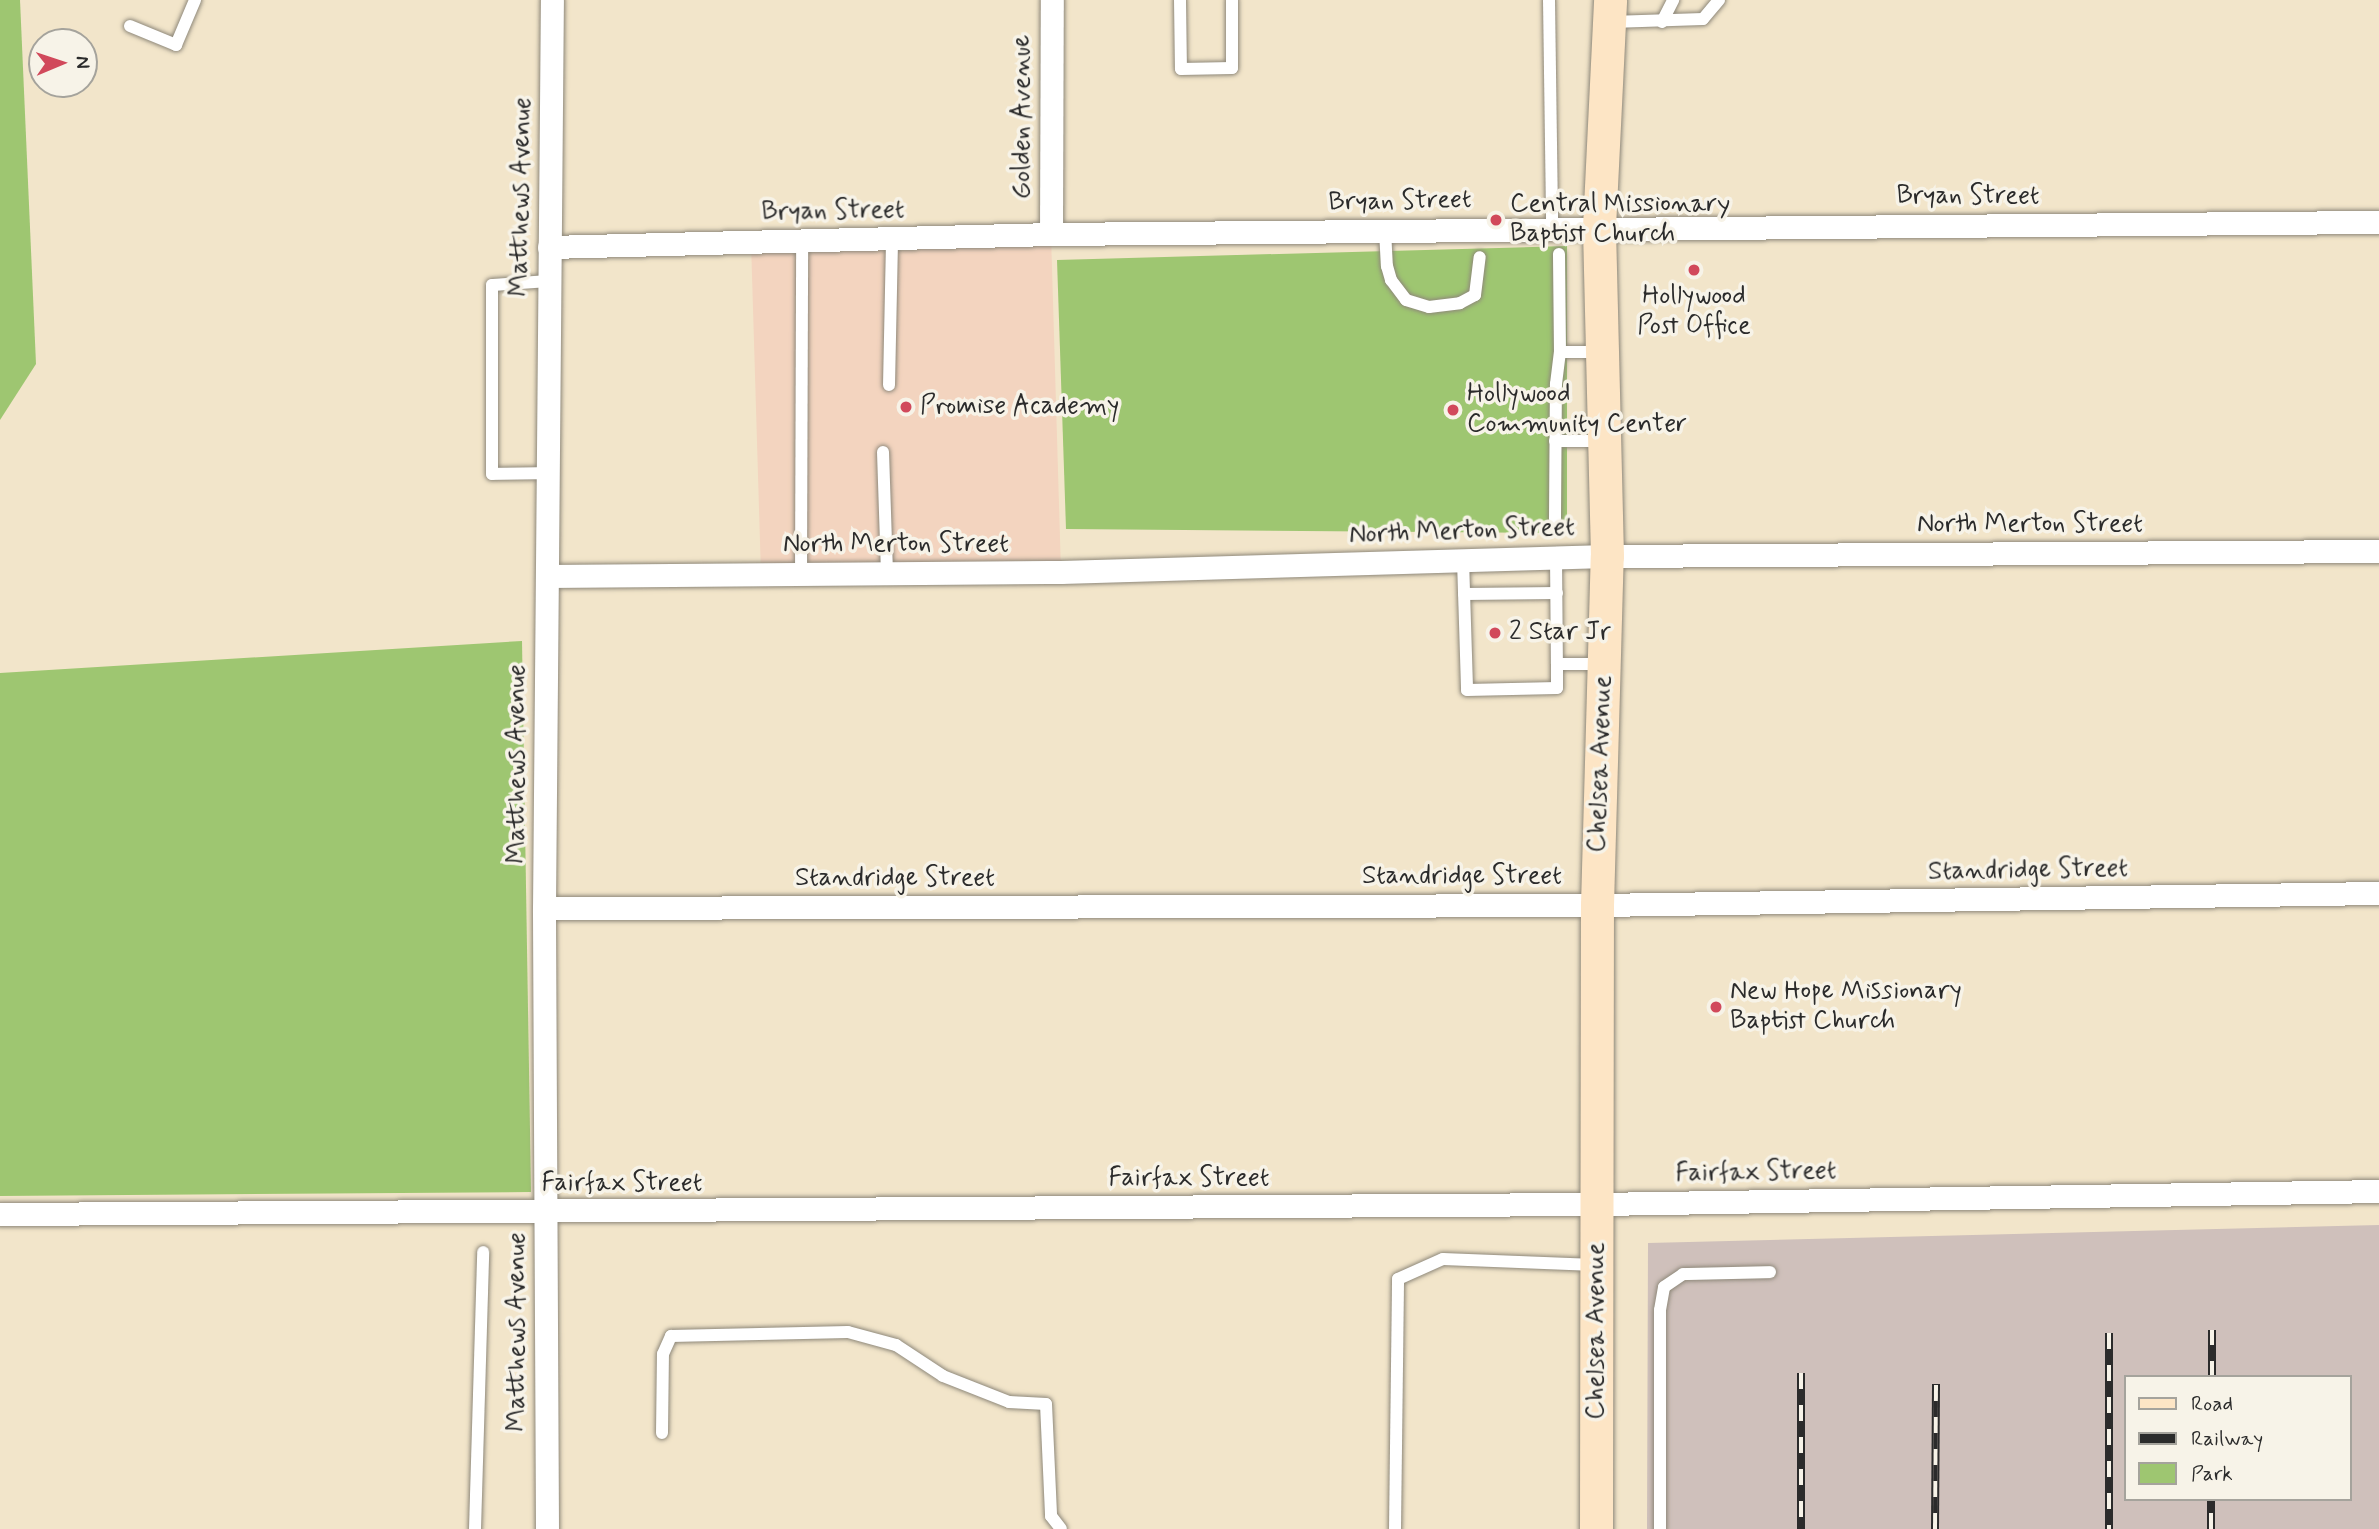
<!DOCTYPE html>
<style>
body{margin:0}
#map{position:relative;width:2379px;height:1529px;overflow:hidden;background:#f2e5ca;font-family:Mynerve,sans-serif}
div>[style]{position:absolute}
.built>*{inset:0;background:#f3d4bf}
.industrial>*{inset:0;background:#cfc0bb}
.green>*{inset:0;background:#9ec671}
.roads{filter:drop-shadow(0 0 2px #8e887a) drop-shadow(0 0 2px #8e887a)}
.service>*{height:12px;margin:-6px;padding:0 6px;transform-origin:6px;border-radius:6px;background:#fff}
.minor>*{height:23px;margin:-11.5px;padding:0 11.5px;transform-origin:11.5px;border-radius:11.5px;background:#fff}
.secondary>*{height:33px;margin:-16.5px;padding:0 16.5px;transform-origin:16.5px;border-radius:16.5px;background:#fde5c5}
.rail>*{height:8px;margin-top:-4px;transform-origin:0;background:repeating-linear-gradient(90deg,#f7f3e8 0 16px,#2b2b2b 0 32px);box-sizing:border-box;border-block:2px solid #2b2b2b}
.dots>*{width:19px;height:19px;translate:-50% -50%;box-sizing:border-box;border:4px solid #f7f3e8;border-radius:50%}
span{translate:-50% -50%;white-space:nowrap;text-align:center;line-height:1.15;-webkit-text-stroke:7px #f7f3e8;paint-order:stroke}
.street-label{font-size:26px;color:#2b2b2b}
.poi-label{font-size:26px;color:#2b2b2b}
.left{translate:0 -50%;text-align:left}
.legend{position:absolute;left:2124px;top:1375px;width:228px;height:126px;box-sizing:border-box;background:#f7f3e8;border:2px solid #a5a39c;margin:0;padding:9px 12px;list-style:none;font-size:21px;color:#2b2b2b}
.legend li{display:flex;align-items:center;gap:14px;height:35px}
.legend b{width:35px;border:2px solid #a5a39c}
.north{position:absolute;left:28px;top:28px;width:70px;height:70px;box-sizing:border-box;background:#f7f3e8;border:2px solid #a5a39c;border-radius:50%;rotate:88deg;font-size:19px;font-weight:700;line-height:28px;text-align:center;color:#2b2b2b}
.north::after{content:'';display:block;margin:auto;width:24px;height:32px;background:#d1495b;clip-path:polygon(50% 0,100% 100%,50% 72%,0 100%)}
</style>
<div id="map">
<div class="built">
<i style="clip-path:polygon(1051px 234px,1061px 572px,761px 575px,751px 242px)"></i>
</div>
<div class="industrial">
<i style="clip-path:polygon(evenodd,2379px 1225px,2379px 1529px,1647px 1529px,1648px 1243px,2379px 1225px,2125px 1377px,2349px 1377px,2349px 1499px,2125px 1499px,2125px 1377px)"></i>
</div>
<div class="green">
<i style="clip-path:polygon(0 0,20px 0,36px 364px,0 420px)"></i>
<i style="clip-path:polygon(1567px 246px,1567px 533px,1066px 529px,1057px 260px)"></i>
<i style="clip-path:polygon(522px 641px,531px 1192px,0 1196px,0 673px)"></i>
</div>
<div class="roads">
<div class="service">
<i style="left:1180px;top:0;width:69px;rotate:89.2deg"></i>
<i style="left:1181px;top:69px;width:51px;rotate:-1.1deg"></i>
<i style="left:1232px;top:68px;width:68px;rotate:-90deg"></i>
<i style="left:1549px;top:0;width:228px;rotate:89.2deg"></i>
<i style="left:1611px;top:22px;width:92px;rotate:-1.9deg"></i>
<i style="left:1703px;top:19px;width:25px;rotate:-50deg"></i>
<i style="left:1662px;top:22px;width:25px;rotate:-63deg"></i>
<i style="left:130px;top:26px;width:50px;rotate:22.4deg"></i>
<i style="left:176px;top:45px;width:49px;rotate:-67.1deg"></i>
<i style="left:1385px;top:230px;width:36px;rotate:87deg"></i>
<i style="left:1387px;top:266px;width:15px;rotate:74deg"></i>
<i style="left:1391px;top:280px;width:25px;rotate:53deg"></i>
<i style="left:1406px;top:300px;width:24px;rotate:17deg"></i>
<i style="left:1429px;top:307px;width:31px;rotate:-7deg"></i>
<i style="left:1460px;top:303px;width:17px;rotate:-28deg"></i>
<i style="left:1475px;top:295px;width:38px;rotate:-83deg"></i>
<i style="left:1560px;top:352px;width:41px"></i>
<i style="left:889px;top:385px;width:147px;rotate:-88.8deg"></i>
<i style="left:1555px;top:441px;width:48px"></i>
<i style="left:883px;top:452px;width:121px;rotate:88.1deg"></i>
<i style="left:548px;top:473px;width:56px;rotate:179deg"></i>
<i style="left:492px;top:474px;width:189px;rotate:-90deg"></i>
<i style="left:492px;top:285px;width:57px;rotate:-4deg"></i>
<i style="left:1555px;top:519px;width:135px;rotate:-89.6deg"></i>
<i style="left:1556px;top:384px;width:32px;rotate:-83deg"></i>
<i style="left:1560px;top:352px;width:98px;rotate:-90.6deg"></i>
<i style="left:1556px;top:557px;width:107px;rotate:89.5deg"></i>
<i style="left:1463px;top:560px;width:130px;rotate:88.2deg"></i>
<i style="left:1467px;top:690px;width:90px;rotate:-1.3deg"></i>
<i style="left:1557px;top:688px;width:24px;rotate:-90deg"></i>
<i style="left:1557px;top:664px;width:47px"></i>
<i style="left:801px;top:574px;width:333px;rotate:-89.8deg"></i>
<i style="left:1464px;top:594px;width:93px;rotate:-0.6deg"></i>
<i style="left:662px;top:1433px;width:79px;rotate:-89.3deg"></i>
<i style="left:663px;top:1354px;width:20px;rotate:-66deg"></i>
<i style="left:671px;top:1336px;width:177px;rotate:-1.3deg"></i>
<i style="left:848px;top:1332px;width:50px;rotate:15.2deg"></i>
<i style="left:896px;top:1345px;width:56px;rotate:33.4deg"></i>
<i style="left:943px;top:1376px;width:71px;rotate:21.5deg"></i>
<i style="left:1009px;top:1402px;width:37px;rotate:3deg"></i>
<i style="left:1046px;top:1404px;width:112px;rotate:87.4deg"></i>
<i style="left:1051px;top:1516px;width:16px;rotate:52deg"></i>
<i style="left:475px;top:1529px;width:277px;rotate:-88.3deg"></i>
<i style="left:1395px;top:1529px;width:250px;rotate:-89.3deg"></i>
<i style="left:1398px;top:1279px;width:49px;rotate:-24deg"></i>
<i style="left:1443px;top:1259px;width:152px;rotate:2.3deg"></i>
<i style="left:1660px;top:1529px;width:219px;rotate:-90deg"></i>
<i style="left:1660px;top:1310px;width:23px;rotate:-80deg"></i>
<i style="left:1664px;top:1287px;width:23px;rotate:-34deg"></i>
<i style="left:1683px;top:1274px;width:87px;rotate:-1.3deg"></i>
</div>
<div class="minor">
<i style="left:1051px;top:234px;width:234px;rotate:-89.8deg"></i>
<i style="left:549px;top:247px;width:502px;rotate:-1.48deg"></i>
<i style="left:1051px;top:234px;width:1328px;rotate:-0.52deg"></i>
<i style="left:547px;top:576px;width:514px;rotate:-0.45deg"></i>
<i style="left:1061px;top:572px;width:546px;rotate:-1.68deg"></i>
<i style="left:1607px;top:556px;width:772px;rotate:-0.37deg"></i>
<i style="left:544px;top:908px;width:1053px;rotate:-0.16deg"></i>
<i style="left:1597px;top:905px;width:782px;rotate:-0.88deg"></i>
<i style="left:0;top:1214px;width:1598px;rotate:-0.36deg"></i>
<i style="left:1598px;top:1204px;width:781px;rotate:-0.95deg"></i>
<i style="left:547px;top:1529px;width:621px;rotate:-90.28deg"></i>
<i style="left:544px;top:908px;width:908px;rotate:-89.5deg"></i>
</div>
<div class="secondary">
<i style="left:1596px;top:1529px;width:624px;rotate:-89.91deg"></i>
<i style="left:1597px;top:905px;width:349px;rotate:-88.4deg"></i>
<i style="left:1607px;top:556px;width:329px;rotate:-91.4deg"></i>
<i style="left:1599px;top:227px;width:227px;rotate:-87.2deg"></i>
</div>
</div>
<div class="rail">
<i style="left:2109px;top:1333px;width:196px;rotate:90deg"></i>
<i style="left:1801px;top:1373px;width:156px;rotate:90deg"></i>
<i style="left:2212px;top:1377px;width:47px;rotate:-90deg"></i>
<i style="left:1935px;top:1529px;width:145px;rotate:-89.6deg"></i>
<i style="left:2211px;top:1529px;width:30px;rotate:-90deg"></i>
</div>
<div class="dots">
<i style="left:1496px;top:220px;background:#d1495b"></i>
<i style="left:1694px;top:270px;background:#d1495b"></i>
<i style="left:906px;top:407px;background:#d1495b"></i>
<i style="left:1453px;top:410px;background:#d1495b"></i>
<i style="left:1495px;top:633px;background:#d1495b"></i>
<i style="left:1716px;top:1007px;background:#d1495b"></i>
</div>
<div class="street-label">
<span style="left:1023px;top:117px;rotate:-90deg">Golden Avenue</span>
<span style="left:522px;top:197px;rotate:-89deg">Matthews Avenue</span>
<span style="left:1968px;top:197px">Bryan Street</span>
<span style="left:1400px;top:202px;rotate:-1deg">Bryan Street</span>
<span style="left:833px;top:212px;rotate:-1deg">Bryan Street</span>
<span style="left:2030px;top:525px">North Merton Street</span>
<span style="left:1462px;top:532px;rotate:-2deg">North Merton Street</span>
<span style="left:896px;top:545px">North Merton Street</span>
<span style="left:518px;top:764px;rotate:-90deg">Matthews Avenue</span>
<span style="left:1601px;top:764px;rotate:-88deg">Chelsea Avenue</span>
<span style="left:2028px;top:871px;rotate:-1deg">Standridge Street</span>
<span style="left:1462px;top:877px">Standridge Street</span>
<span style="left:895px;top:879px">Standridge Street</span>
<span style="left:1756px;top:1173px;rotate:-1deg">Fairfax Street</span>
<span style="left:1189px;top:1179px">Fairfax Street</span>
<span style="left:622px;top:1184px">Fairfax Street</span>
<span style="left:1597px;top:1331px;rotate:-90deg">Chelsea Avenue</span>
<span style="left:518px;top:1332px;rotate:-90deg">Matthews Avenue</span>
</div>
<div class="poi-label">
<span class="left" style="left:1510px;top:220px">Central Missionary<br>Baptist Church</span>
<span style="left:1694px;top:312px">Hollywood<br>Post Office</span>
<span class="left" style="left:1467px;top:410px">Hollywood<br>Community Center</span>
<span class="left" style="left:920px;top:407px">Promise Academy</span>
<span class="left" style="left:1509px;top:633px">2 Star Jr</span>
<span class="left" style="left:1730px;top:1007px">New Hope Missionary<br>Baptist Church</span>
</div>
<ul class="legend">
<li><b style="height:9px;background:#fde5c5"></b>Road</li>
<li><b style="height:9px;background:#2b2b2b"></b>Railway</li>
<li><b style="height:19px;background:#9ec671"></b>Park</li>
</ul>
<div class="north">N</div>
</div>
